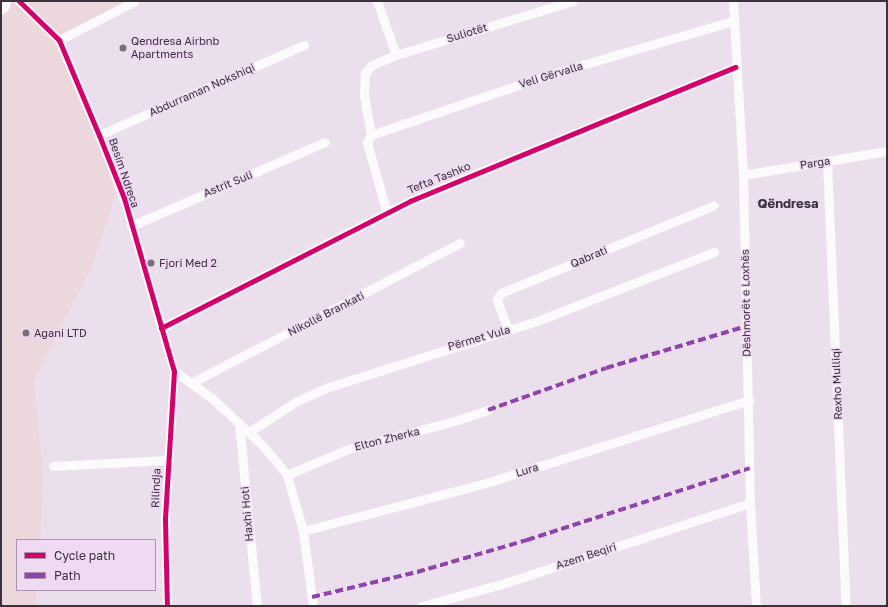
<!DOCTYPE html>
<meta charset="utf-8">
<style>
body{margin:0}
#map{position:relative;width:888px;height:607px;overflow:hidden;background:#ebdfed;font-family:"Golos Text",sans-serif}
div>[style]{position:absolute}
.commercial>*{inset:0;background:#ebd7dc}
.street>*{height:9px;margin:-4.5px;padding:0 4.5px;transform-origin:4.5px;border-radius:4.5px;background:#fcfafc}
.highway>*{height:17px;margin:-8.5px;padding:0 8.5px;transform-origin:8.5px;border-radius:8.5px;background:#fcfafc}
.quiet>*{height:4px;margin-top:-2px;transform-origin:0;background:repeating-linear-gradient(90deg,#8e44ad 0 8px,transparent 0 12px)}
.cycleway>*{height:5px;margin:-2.5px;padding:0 2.5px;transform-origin:2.5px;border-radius:2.5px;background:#d6006c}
.dots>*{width:11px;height:11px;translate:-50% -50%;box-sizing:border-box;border:2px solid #efd9f3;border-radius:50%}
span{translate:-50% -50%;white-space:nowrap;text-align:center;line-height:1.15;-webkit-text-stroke:3px #efd9f3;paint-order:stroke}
.street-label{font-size:11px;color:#3a323c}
.poi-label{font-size:11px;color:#3a323c}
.left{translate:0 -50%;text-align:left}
.quarter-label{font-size:13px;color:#3a323c;font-weight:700}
.frame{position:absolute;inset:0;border:2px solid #3a323c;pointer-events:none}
.legend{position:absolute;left:16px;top:539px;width:140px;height:52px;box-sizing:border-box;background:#efd9f3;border:1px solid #a796aa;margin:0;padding:5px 7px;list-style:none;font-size:12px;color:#3a323c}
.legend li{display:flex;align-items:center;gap:8px;height:20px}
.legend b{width:20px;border:1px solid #a796aa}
</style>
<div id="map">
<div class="commercial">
<i style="clip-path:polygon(1px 1px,135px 1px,59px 40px,99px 135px,116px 193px,91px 268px,34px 380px,43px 475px,40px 540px,17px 540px,17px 590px,37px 590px,36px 606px,1px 606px)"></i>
</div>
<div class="street">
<i style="left:19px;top:1px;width:56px;rotate:44.3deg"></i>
<i style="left:59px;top:40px;width:103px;rotate:67.2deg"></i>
<i style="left:99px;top:135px;width:68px;rotate:68.4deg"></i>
<i style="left:124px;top:198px;width:180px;rotate:73.9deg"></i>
<i style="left:174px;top:371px;width:149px;rotate:93.5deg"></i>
<i style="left:165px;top:520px;width:86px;rotate:88.7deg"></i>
<i style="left:377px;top:1px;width:57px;rotate:70.6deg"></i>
<i style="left:733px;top:1px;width:174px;rotate:86.7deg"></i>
<i style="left:743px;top:175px;width:328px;rotate:88.8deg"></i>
<i style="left:750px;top:503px;width:103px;rotate:86.7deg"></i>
<i style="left:59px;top:40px;width:85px;rotate:-27.2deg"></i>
<i style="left:99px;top:135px;width:224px;rotate:-23.7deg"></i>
<i style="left:371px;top:135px;width:187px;rotate:-18.7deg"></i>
<i style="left:548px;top:75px;width:193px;rotate:-16.3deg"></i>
<i style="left:827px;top:161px;width:445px;rotate:87.6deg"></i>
<i style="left:743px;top:175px;width:146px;rotate:-9.5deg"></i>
<i style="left:387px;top:213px;width:73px;rotate:-105.9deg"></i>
<i style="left:367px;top:143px;width:9px;rotate:-63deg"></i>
<i style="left:371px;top:135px;width:39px;rotate:-100deg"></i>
<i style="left:364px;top:97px;width:24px;rotate:-88deg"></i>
<i style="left:365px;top:73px;width:11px;rotate:-49deg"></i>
<i style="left:372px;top:65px;width:26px;rotate:-23deg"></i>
<i style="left:396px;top:55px;width:185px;rotate:-17deg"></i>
<i style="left:131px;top:226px;width:211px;rotate:-23.4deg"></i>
<i style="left:161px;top:328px;width:280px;rotate:-27deg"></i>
<i style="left:410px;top:201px;width:352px;rotate:-22.4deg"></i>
<i style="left:508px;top:330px;width:33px;rotate:-110deg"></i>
<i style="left:497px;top:299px;width:7px;rotate:-56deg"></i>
<i style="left:501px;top:293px;width:230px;rotate:-22.4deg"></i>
<i style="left:174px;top:371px;width:48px;rotate:35.7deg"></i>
<i style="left:213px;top:399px;width:69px;rotate:43.2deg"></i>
<i style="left:263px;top:446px;width:38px;rotate:50deg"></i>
<i style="left:287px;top:475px;width:58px;rotate:74.1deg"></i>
<i style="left:303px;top:531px;width:76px;rotate:82.4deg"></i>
<i style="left:191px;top:383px;width:303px;rotate:-27.5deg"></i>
<i style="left:239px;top:423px;width:184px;rotate:84.4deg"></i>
<i style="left:249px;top:432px;width:57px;rotate:-32.9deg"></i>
<i style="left:297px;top:401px;width:35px;rotate:-24deg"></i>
<i style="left:329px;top:387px;width:218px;rotate:-17.6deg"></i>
<i style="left:537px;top:321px;width:190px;rotate:-21.3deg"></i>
<i style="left:53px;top:466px;width:114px;rotate:-3deg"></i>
<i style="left:287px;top:475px;width:66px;rotate:-23.1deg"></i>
<i style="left:348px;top:449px;width:106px;rotate:-14.7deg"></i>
<i style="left:451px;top:422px;width:39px;rotate:-18deg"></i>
<i style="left:303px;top:531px;width:189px;rotate:-14.7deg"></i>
<i style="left:486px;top:483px;width:276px;rotate:-17.5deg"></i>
<i style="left:422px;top:606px;width:83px;rotate:-15.4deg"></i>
<i style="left:502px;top:584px;width:261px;rotate:-18.1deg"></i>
</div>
<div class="highway">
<i style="left:1px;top:5px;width:4px;rotate:-76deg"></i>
</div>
<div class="quiet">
<i style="left:488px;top:410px;width:125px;rotate:-19.6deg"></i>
<i style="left:606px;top:368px;width:147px;rotate:-16.6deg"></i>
<i style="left:312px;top:597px;width:108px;rotate:-13.4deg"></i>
<i style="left:417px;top:572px;width:115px;rotate:-16.2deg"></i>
<i style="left:527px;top:540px;width:234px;rotate:-17.9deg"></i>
</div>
<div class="cycleway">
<i style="left:19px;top:1px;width:56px;rotate:44.3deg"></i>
<i style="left:59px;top:40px;width:103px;rotate:67.2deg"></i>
<i style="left:99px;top:135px;width:68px;rotate:68.4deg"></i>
<i style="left:124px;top:198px;width:180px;rotate:73.9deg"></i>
<i style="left:174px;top:371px;width:149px;rotate:93.5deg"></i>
<i style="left:165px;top:520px;width:86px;rotate:88.7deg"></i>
<i style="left:161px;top:328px;width:280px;rotate:-27deg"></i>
<i style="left:410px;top:201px;width:352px;rotate:-22.4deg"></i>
</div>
<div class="dots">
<i style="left:123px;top:48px;background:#786f7a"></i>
<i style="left:151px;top:263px;background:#786f7a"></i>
<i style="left:26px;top:333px;background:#786f7a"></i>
</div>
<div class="street-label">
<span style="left:467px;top:33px;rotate:-17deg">Suliotët</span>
<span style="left:551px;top:75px;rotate:-17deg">Veli Gërvalla</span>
<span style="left:202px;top:90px;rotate:-24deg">Abdurraman Nokshiqi</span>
<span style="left:815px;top:163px;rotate:-9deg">Parga</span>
<span style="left:124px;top:173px;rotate:71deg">Besim Ndreca</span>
<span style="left:439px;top:178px;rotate:-22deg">Tefta Tashko</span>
<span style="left:228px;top:184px;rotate:-22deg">Astrit Suli</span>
<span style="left:589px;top:257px;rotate:-23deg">Qabrati</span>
<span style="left:746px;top:303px;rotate:-91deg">Dëshmorët e Loxhës</span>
<span style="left:326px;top:314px;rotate:-27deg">Nikollë Brankati</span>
<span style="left:479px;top:338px;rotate:-16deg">Përmet Vula</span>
<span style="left:837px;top:384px;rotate:-92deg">Rexho Mulliqi</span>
<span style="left:387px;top:439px;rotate:-14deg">Elton Zherka</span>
<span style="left:527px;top:470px;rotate:-17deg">Lura</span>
<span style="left:156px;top:488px;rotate:-88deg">Rilindja</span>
<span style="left:247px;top:514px;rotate:-95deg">Haxhi Hoti</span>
<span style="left:586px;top:556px;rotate:-18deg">Azem Beqiri</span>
</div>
<div class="poi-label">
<span class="left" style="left:131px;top:48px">Qendresa Airbnb<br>Apartments</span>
<span class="left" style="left:159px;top:263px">Fjori Med 2</span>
<span class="left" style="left:34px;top:333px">Agani LTD</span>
</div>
<div class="quarter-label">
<span style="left:788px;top:203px">Qëndresa</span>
</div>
<div class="frame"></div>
<ul class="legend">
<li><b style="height:5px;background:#d6006c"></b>Cycle path</li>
<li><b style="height:5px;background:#8e44ad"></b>Path</li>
</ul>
</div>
